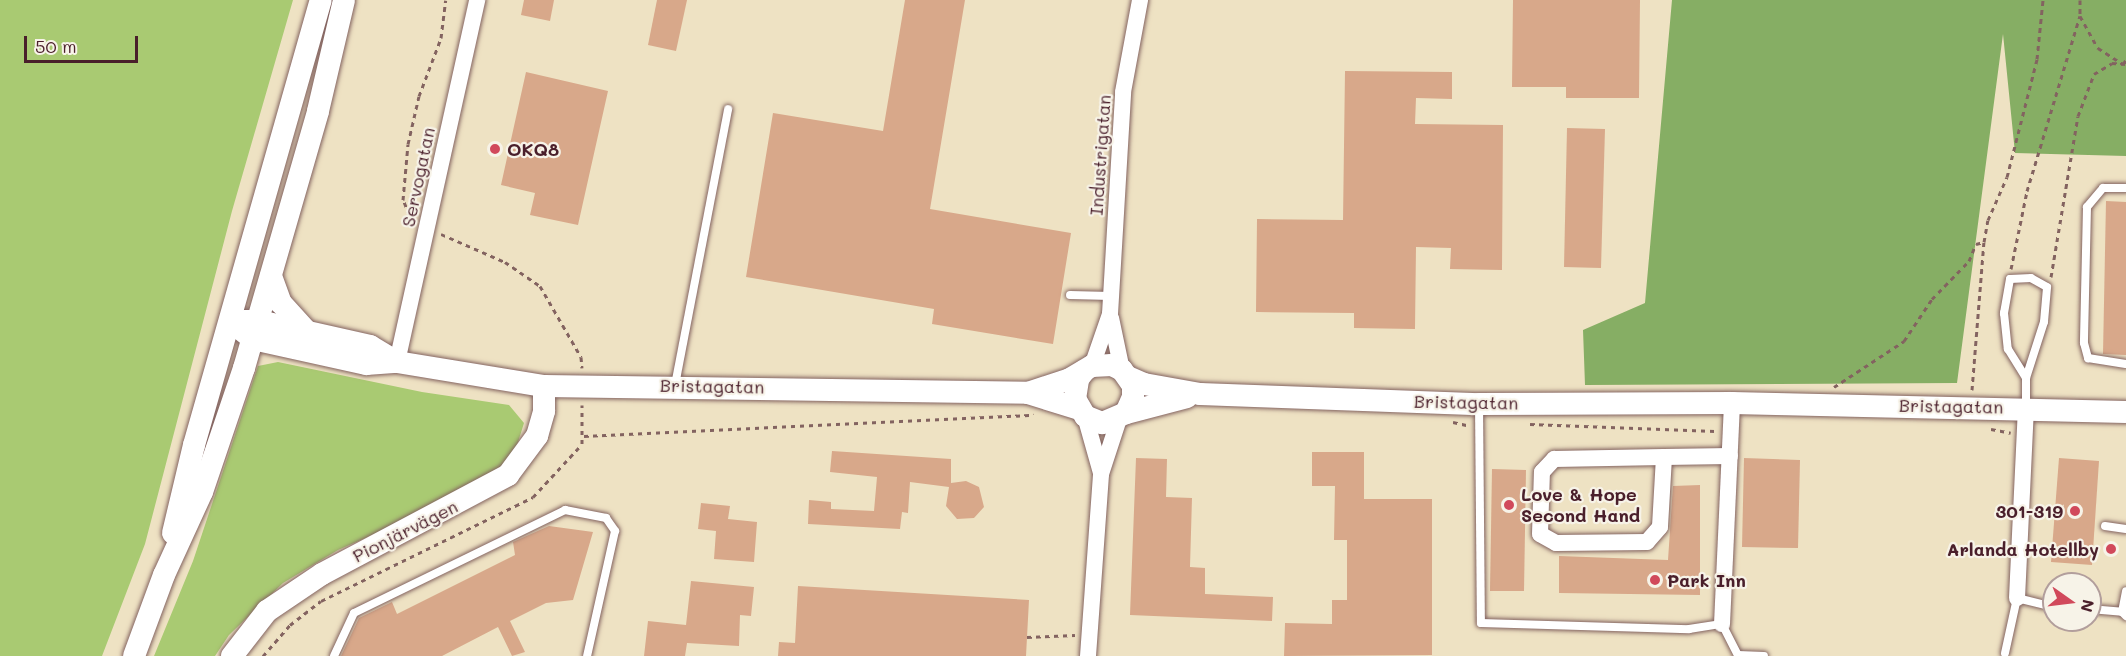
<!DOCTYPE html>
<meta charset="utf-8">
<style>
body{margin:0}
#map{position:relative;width:2126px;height:656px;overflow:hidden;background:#eee2c3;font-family:Mali,sans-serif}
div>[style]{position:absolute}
.green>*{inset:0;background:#a9ca72}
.forest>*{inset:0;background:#86ae64}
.building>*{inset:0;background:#d8a88a}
.path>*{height:3px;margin-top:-1.5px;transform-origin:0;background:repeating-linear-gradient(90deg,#836360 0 4.5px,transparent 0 9px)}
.roads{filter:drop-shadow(0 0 2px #836360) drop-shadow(0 0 2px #836360)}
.lane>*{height:8px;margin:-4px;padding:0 4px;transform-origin:4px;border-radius:4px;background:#fff}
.street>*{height:16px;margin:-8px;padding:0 8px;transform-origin:8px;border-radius:8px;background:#fff}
.secondary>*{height:22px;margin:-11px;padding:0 11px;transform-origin:11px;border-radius:11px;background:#fff}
.dots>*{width:16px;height:16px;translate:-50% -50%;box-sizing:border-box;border:3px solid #f7f3e8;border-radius:50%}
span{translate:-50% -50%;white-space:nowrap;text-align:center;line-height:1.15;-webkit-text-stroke:4.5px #f7f3e8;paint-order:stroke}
.poi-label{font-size:18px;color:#4a1f2b;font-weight:700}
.left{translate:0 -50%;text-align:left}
.right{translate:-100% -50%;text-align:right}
.street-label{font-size:18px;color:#4a1f2b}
.north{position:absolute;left:2042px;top:572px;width:60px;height:60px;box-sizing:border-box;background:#f7f3e8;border:2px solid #b29e9c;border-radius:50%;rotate:104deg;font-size:16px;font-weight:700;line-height:24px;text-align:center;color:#4a1f2b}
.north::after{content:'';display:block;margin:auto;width:21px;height:27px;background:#d1495b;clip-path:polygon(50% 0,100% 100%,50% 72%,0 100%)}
.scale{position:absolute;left:24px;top:36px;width:114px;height:27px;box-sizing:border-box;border:3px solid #4a1f2b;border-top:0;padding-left:8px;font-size:18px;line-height:21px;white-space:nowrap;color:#4a1f2b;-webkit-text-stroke:4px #f7f3e8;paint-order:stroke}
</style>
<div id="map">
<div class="green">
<i style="clip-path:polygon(0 0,293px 0,232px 211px,145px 544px,102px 656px,0 656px)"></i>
<i style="clip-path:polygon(278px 362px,422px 392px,509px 405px,524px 423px,514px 455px,482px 487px,338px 550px,283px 583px,229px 635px,215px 656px,154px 656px,193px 561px,258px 366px)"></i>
</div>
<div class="forest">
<i style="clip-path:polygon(1672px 0,2126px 0,2126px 156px,2015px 153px,2003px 34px,1957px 383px,1585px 385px,1583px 330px,1645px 303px)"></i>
</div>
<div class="building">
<i style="clip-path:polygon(524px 0,554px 0,550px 21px,521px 15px)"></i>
<i style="clip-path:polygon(657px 0,687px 0,676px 51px,648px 45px)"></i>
<i style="clip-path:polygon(905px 0,965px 0,930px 209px,1071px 233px,1053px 344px,932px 324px,934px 309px,746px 277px,773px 113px,883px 131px)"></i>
<i style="clip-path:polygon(1513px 0,1640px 0,1639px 98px,1566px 98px,1566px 87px,1512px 87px)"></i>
<i style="clip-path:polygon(1345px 71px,1452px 72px,1452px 99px,1416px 98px,1415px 124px,1503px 125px,1502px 270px,1450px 269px,1451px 248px,1416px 247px,1415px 329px,1354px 328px,1354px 313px,1256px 312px,1257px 219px,1343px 220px)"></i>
<i style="clip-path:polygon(526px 72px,608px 91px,578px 225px,530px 215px,535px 193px,501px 185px)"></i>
<i style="clip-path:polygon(1567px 128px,1605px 129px,1601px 268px,1564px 267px)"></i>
<i style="clip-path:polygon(2106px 201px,2126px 202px,2126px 355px,2103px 354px)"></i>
<i style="clip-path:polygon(832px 451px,951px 459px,951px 483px,966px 481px,979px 487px,984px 507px,974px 518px,957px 519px,946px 506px,949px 487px,910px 482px,908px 513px,902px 512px,900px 529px,808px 524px,809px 500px,831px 502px,831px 509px,874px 511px,877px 477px,830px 472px)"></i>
<i style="clip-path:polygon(1312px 452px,1364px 452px,1364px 499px,1432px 499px,1432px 655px,1284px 656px,1285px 623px,1332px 624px,1332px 600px,1347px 600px,1347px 540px,1334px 540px,1335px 486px,1312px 486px)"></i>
<i style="clip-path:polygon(1136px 458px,1167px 459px,1166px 497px,1192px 498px,1190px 567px,1205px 568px,1205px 594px,1273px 597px,1272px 621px,1130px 615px)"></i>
<i style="clip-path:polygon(1744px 458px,1800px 460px,1798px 548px,1742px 547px)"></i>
<i style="clip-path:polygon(2059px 458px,2099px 461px,2092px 565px,2051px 562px)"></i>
<i style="clip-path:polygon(1492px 469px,1526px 470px,1524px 591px,1490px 591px)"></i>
<i style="clip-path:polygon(1700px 485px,1700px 595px,1559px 593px,1559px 556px,1668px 560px,1673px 486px)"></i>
<i style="clip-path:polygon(701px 503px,730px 506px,728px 519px,757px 522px,754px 562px,714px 559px,716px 531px,698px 529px)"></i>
<i style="clip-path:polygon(549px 526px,593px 532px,573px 600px,546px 603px,510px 621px,525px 652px,512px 656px,498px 627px,442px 656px,341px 656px,359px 618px,392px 602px,397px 614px,515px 555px,513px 542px)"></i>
<i style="clip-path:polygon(691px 581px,754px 587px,751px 616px,740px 615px,739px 646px,687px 643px,685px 656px,644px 656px,648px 621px,686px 625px)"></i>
<i style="clip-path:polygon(798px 586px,1029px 600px,1026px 656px,778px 656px,779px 642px,795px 643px)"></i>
</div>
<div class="path">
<i style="left:2080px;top:0;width:16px;rotate:90deg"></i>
<i style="left:2080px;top:16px;width:37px;rotate:61deg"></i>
<i style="left:2098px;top:48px;width:30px;rotate:33deg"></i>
<i style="left:2123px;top:64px;width:5px;rotate:-53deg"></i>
<i style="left:413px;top:223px;width:25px;rotate:-113deg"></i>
<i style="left:403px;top:200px;width:56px;rotate:-84.9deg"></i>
<i style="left:408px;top:144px;width:49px;rotate:-77.1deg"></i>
<i style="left:419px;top:96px;width:62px;rotate:-69.2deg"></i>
<i style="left:441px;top:38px;width:38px;rotate:-83deg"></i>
<i style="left:441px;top:234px;width:70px;rotate:23.6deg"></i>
<i style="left:505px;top:262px;width:42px;rotate:34.4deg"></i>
<i style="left:540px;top:286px;width:82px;rotate:60deg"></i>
<i style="left:581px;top:357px;width:11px;rotate:85deg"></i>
<i style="left:2011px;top:269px;width:80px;rotate:-78.4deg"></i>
<i style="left:2027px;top:191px;width:183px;rotate:-73.2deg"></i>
<i style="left:2051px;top:277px;width:163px;rotate:-80.5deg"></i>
<i style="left:2078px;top:116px;width:45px;rotate:-69.1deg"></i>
<i style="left:2094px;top:74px;width:21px;rotate:-31deg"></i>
<i style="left:2112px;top:63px;width:14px;rotate:4deg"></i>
<i style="left:1834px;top:387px;width:84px;rotate:-33.3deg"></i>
<i style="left:1904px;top:341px;width:50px;rotate:-56.3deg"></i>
<i style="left:1932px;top:299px;width:53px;rotate:-45.8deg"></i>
<i style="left:1969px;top:261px;width:18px;rotate:-68deg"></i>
<i style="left:1976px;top:244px;width:8px;rotate:-14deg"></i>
<i style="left:1972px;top:390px;width:148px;rotate:-85.4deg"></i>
<i style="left:1984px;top:242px;width:22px;rotate:-80deg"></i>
<i style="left:1988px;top:220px;width:47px;rotate:-66.2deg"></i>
<i style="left:2007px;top:177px;width:122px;rotate:-75.7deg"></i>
<i style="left:2037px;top:59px;width:59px;rotate:-84.2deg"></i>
<i style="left:1453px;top:422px;width:17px;rotate:13deg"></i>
<i style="left:1530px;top:424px;width:185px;rotate:2.2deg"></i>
<i style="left:1991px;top:429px;width:20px;rotate:11deg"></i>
<i style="left:584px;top:436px;width:450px;rotate:-2.7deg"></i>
<i style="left:1027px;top:637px;width:48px;rotate:-2.4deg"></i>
<i style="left:263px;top:656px;width:41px;rotate:-48.9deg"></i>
<i style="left:290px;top:625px;width:39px;rotate:-38deg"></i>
<i style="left:321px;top:601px;width:236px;rotate:-26.1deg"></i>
<i style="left:533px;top:497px;width:72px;rotate:-47.2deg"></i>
<i style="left:582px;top:444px;width:39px;rotate:-90deg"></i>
</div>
<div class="roads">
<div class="lane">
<i style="left:2126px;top:188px;width:23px;rotate:180deg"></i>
<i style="left:2103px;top:188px;width:25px;rotate:130deg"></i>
<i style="left:2087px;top:207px;width:136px;rotate:91.3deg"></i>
<i style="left:2084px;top:343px;width:16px;rotate:75deg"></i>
<i style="left:2088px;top:358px;width:38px;rotate:9deg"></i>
<i style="left:1070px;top:295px;width:41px;rotate:1.4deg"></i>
<i style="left:675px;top:385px;width:281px;rotate:-79.1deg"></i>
<i style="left:1479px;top:404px;width:219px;rotate:89.5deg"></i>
<i style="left:1481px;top:623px;width:208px;rotate:1.7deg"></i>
<i style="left:1689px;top:629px;width:33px;rotate:-9deg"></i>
<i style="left:1722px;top:624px;width:35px;rotate:63deg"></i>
<i style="left:1738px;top:655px;width:26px;rotate:2deg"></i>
<i style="left:2026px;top:407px;width:29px;rotate:-90deg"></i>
<i style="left:2026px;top:378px;width:59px;rotate:-72.2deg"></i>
<i style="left:2044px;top:322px;width:35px;rotate:-85deg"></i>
<i style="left:2047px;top:287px;width:18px;rotate:-151deg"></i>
<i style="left:2031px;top:278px;width:21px;rotate:177deg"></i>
<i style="left:2010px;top:279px;width:35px;rotate:100deg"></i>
<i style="left:2004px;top:313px;width:36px;rotate:84deg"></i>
<i style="left:2008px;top:349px;width:34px;rotate:58deg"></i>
<i style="left:2105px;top:526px;width:21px;rotate:8deg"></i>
<i style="left:2090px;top:609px;width:32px;rotate:5deg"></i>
<i style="left:2122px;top:612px;width:6px;rotate:45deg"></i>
<i style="left:2122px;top:612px;width:21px;rotate:-79deg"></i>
<i style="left:2005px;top:653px;width:56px;rotate:-77.7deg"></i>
<i style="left:2017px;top:598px;width:38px;rotate:14deg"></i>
<i style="left:334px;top:656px;width:47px;rotate:-65.1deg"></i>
<i style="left:354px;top:613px;width:235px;rotate:-26deg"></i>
<i style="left:565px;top:510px;width:42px;rotate:11deg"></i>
<i style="left:606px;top:518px;width:16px;rotate:55deg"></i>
<i style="left:615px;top:531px;width:128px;rotate:102.6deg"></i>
</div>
<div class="street">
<i style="left:1111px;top:318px;width:53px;rotate:78.1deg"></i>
<i style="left:397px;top:362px;width:371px;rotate:-77.5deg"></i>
<i style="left:1092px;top:366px;width:55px;rotate:-70.9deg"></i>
<i style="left:1110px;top:314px;width:222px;rotate:-86.6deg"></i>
<i style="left:1123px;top:92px;width:94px;rotate:-79.5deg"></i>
<i style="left:1085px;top:416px;width:59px;rotate:74.3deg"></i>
<i style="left:1664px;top:457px;width:70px;rotate:93.3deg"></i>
<i style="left:1660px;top:527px;width:20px;rotate:131deg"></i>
<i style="left:1647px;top:542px;width:91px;rotate:179.4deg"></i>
<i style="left:1556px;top:543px;width:18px;rotate:-151deg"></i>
<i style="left:1540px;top:534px;width:62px;rotate:-88.2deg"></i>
<i style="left:1542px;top:472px;width:18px;rotate:-47deg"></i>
<i style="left:1554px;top:459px;width:110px;rotate:-1deg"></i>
<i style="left:1664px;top:457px;width:66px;rotate:-0.9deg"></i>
<i style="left:2017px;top:598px;width:191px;rotate:-87.3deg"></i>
<i style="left:1722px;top:624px;width:221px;rotate:-87.4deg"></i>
<i style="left:1088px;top:656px;width:182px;rotate:-85.9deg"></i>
<i style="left:1101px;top:474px;width:58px;rotate:-71.9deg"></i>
</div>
<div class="secondary">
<i style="left:271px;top:276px;width:29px;rotate:70deg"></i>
<i style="left:281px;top:303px;width:39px;rotate:48deg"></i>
<i style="left:230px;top:321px;width:29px;rotate:38deg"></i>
<i style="left:253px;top:339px;width:116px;rotate:12.5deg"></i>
<i style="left:366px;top:364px;width:31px;rotate:-4deg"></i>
<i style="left:397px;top:362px;width:149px;rotate:9.3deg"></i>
<i style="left:544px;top:386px;width:484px;rotate:0.8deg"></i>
<i style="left:1028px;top:393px;width:53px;rotate:17.4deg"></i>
<i style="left:244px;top:321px;width:15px"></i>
<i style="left:259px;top:321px;width:114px;rotate:12.7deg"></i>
<i style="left:370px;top:346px;width:31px;rotate:31deg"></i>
<i style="left:1128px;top:377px;width:17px;rotate:24deg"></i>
<i style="left:1144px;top:384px;width:57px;rotate:10.1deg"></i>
<i style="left:1200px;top:394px;width:279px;rotate:2.1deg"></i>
<i style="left:1479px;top:404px;width:253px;rotate:-0.2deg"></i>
<i style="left:1732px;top:403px;width:394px;rotate:1.3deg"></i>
<i style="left:1028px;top:393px;width:44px;rotate:-18.4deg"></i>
<i style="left:1070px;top:379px;width:26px;rotate:-31deg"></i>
<i style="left:1092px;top:366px;width:20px;rotate:-3deg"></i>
<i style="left:1112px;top:365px;width:11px;rotate:27deg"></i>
<i style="left:1122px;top:370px;width:19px;rotate:55deg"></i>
<i style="left:1133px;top:386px;width:11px;rotate:90deg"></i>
<i style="left:1133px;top:397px;width:17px;rotate:114deg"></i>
<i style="left:1126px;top:413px;width:26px;rotate:157deg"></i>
<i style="left:1102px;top:423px;width:18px;rotate:-158deg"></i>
<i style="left:1085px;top:416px;width:20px;rotate:-120deg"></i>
<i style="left:1075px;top:399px;width:20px;rotate:-81deg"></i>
<i style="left:1078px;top:379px;width:10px;rotate:-53deg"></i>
<i style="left:1126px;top:413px;width:63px;rotate:-14.7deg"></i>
<i style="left:173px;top:533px;width:90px;rotate:-76.6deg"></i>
<i style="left:194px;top:445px;width:463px;rotate:-74.1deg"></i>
<i style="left:134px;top:656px;width:86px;rotate:-69.7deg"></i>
<i style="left:164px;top:575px;width:91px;rotate:-65.4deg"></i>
<i style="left:202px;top:492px;width:131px;rotate:-71.3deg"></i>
<i style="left:244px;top:368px;width:267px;rotate:-73.9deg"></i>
<i style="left:318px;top:111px;width:114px;rotate:-76.8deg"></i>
<i style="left:232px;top:656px;width:57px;rotate:-52.1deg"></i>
<i style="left:267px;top:611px;width:66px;rotate:-33.9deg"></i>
<i style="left:322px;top:574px;width:211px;rotate:-28deg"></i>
<i style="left:508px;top:475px;width:49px;rotate:-53.4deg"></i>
<i style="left:537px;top:436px;width:26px;rotate:-74deg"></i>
<i style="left:544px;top:411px;width:25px;rotate:-90deg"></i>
</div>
</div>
<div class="dots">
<i style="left:495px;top:149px;background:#d1495b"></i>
<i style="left:1509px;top:505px;background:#d1495b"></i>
<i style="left:2075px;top:511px;background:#d1495b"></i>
<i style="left:2111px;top:549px;background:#d1495b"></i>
<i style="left:1655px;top:580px;background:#d1495b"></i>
</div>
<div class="poi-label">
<span class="left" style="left:507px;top:149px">OKQ8</span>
<span class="left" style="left:1521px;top:505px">Love &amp; Hope<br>Second Hand</span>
<span class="right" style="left:2063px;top:511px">301-319</span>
<span class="right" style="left:2099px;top:549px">Arlanda Hotellby</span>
<span class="left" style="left:1667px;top:580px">Park Inn</span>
</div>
<div class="street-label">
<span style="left:1100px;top:155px;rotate:-86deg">Industrigatan</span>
<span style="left:418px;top:177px;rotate:-78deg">Servogatan</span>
<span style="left:712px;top:386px;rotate:1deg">Bristagatan</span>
<span style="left:1466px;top:402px;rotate:1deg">Bristagatan</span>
<span style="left:1951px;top:406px;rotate:1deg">Bristagatan</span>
<span style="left:405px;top:531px;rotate:-27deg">Pionjärvägen</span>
</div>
<div class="north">N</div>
<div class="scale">50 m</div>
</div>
